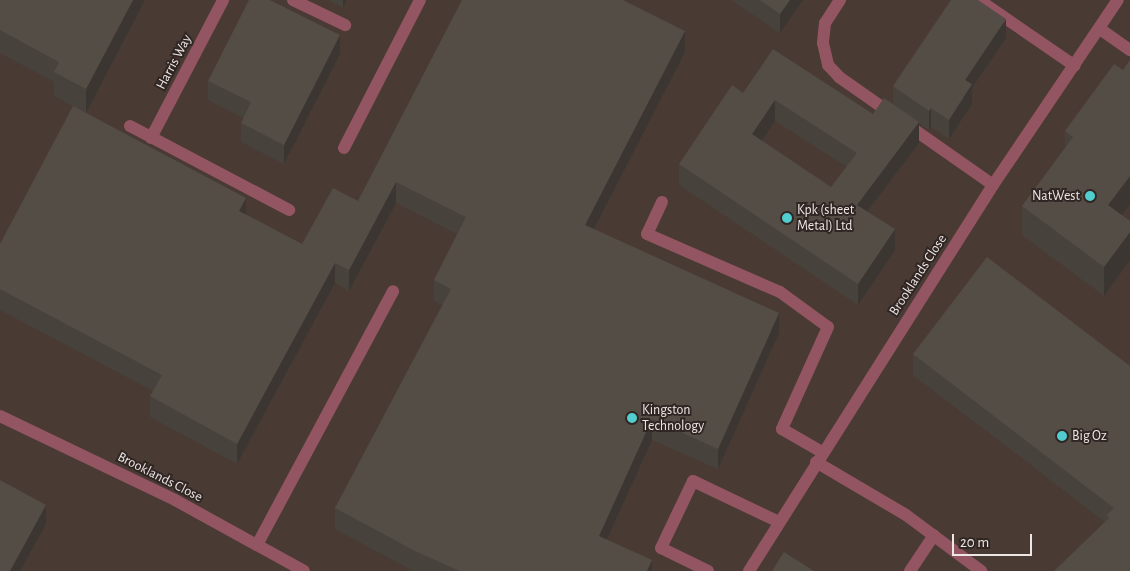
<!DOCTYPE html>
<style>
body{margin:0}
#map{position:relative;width:1130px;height:571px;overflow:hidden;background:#3a302d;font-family:"Alegreya Sans",sans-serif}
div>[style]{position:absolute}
.built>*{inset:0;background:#493a34}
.minor>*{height:12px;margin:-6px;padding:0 6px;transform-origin:6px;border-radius:6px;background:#935561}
.wall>*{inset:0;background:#48423c}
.shaded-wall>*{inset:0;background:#3b3631}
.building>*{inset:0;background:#544d46}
.dots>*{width:14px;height:14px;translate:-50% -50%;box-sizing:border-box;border:2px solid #302623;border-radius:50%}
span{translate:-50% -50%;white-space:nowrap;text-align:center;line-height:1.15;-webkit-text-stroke:4px #302623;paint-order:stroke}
.street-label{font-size:14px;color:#ede6e4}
.poi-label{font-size:14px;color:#ede6e4}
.right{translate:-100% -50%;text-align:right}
.left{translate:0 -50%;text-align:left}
.scale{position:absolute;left:952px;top:534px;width:80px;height:22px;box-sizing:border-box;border:2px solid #ede6e4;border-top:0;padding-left:6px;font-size:15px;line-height:18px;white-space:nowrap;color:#ede6e4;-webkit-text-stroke:4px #302623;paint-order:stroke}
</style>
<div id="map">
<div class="built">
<i style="clip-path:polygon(0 0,1130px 0,1130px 571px,0 571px)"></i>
</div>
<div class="minor">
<i style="left:293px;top:0;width:58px;rotate:25.7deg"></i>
<i style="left:840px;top:0;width:27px;rotate:123deg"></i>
<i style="left:825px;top:23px;width:20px;rotate:96deg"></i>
<i style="left:823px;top:43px;width:23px;rotate:77deg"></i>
<i style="left:828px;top:65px;width:16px;rotate:47deg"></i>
<i style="left:839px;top:77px;width:188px;rotate:35deg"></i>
<i style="left:979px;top:0;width:116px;rotate:34.5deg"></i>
<i style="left:1100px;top:29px;width:37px;rotate:35deg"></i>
<i style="left:130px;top:126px;width:180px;rotate:27.8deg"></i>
<i style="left:151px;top:138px;width:156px;rotate:-62.4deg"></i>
<i style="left:344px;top:148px;width:166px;rotate:-62.8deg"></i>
<i style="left:662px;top:202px;width:35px;rotate:115deg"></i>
<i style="left:647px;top:234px;width:145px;rotate:23.6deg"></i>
<i style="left:780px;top:292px;width:59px;rotate:36.1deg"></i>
<i style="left:828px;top:327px;width:112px;rotate:114.3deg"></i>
<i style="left:782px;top:429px;width:46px;rotate:29.9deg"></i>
<i style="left:0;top:416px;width:194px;rotate:25.6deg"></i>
<i style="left:175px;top:500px;width:147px;rotate:28.8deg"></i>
<i style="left:816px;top:462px;width:104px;rotate:30.5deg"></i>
<i style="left:906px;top:515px;width:94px;rotate:36.7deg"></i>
<i style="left:257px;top:545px;width:288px;rotate:-61.8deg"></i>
<i style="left:708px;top:571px;width:52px;rotate:-153.9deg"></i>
<i style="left:661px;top:548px;width:74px;rotate:-64.5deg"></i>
<i style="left:693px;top:481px;width:95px;rotate:25.5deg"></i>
<i style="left:749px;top:571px;width:457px;rotate:-57.7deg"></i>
<i style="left:993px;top:185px;width:223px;rotate:-56deg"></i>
<i style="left:910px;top:571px;width:43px;rotate:-56.3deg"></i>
</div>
<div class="wall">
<i style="clip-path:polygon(0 0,145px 0,86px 113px,54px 96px,54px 82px,0 53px)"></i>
<i style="clip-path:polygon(328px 0,347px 0,343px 8px)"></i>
<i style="clip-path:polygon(462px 0,685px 52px,593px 229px,779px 333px,718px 469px,652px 440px,607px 540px,652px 571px,413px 571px,335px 529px,335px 508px,442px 305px,434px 301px,434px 280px,457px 234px,396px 203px,349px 291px,335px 283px,237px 464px,150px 417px,150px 396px,153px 391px,0 310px,0 244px,246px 214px,302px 244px,358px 201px)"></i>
<i style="clip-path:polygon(731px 0,803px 0,780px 33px)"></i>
<i style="clip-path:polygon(evenodd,1006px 38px,972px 88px,972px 104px,949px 139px,931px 127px,929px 130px,919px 123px,919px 143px,868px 211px,895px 250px,858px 305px,679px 185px,679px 164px,743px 93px,873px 114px,893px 104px,893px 86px,1006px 38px,775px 121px,847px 167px,831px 187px,761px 141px,775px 121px)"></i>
<i style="clip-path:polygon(340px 54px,284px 164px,241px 142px,241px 123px,243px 118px,208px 100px,208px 81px)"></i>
<i style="clip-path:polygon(1130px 60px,1130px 204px,1122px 215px,1130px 221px,1130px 260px,1104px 296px,1022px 235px,1022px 206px,1065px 148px,1065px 131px,1123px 70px)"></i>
<i style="clip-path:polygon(913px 354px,1130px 366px,1130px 571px,1105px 522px,913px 375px)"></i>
</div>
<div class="shaded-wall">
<i style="clip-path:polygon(133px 0,145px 0,86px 113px,86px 89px)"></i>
<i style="clip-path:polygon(343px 0,347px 0,343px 8px)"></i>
<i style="clip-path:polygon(790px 0,803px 0,780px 33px,780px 14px)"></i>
<i style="clip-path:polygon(1006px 19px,1006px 38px,972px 88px,972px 104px,949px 139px,949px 120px,965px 80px)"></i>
<i style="clip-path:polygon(685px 31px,685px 52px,585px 246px,585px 225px)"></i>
<i style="clip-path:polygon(340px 35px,340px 54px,284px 164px,284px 145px)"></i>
<i style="clip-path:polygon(775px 100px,775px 121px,752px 155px,752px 134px)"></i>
<i style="clip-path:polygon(931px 108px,931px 127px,929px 130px,929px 111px)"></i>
<i style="clip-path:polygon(919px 122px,919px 143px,857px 225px,857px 205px)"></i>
<i style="clip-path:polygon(1130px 176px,1130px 204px,1108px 234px,1108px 205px)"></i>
<i style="clip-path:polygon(396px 182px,396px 203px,349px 291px,349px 270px)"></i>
<i style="clip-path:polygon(246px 198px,246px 218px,239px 211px)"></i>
<i style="clip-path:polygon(895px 229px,895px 250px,858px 305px,858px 284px)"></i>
<i style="clip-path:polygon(1130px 232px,1130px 260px,1104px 296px,1104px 267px)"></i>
<i style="clip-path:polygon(335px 263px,335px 283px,237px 464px,237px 444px)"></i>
<i style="clip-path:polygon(779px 313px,779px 333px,718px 469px,718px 449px)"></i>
<i style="clip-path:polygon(652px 419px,652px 440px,599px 557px,599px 536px)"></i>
<i style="clip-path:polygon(46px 505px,46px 524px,20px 571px,10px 571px)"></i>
<i style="clip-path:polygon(652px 560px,652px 571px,647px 571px)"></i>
</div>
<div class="building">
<i style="clip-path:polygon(0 0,133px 0,86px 89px,54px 72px,59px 62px,0 30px)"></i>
<i style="clip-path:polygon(249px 0,270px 0,340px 35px,284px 145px,241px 123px,251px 102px,208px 81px)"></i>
<i style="clip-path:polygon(462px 0,623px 0,685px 31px,585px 225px,779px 313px,718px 449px,652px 419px,599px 536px,652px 560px,647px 571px,460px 571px,415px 551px,335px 508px,451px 289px,434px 280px,466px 217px,396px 182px,349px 270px,335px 263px,237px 444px,150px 396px,162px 375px,0 289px,0 244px,73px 106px,246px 198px,239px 211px,302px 244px,333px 188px,358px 201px)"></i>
<i style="clip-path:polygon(760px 0,790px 0,780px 14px)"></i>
<i style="clip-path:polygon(951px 0,978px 0,1006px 19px,965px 80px,972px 84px,949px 120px,931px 108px,929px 111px,893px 86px)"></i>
<i style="clip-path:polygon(evenodd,773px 49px,873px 114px,884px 98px,919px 122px,857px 205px,895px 229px,858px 284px,679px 164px,732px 85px,743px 93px,773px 49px,775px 100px,857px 153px,831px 187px,752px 134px,775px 100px)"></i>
<i style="clip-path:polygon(1130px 60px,1130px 176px,1108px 205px,1130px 221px,1130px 232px,1104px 267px,1022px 206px,1073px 137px,1065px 131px,1114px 64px,1123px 70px)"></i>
<i style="clip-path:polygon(987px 257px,1130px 366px,1130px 571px,1054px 571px,1109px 518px,1107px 515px,1114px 508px,913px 354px)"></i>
<i style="clip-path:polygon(0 480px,46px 505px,10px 571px,0 571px)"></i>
<i style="clip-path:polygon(784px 552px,814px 571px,772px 571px)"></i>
</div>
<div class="dots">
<i style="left:1090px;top:196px;background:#52cdcf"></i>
<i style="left:787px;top:218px;background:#52cdcf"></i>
<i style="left:632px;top:418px;background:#52cdcf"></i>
<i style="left:1062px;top:436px;background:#52cdcf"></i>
</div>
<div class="street-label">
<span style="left:174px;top:62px;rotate:-62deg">Harris Way</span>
<span style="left:918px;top:275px;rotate:-57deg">Brooklands Close</span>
<span style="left:160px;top:477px;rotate:27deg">Brooklands Close</span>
</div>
<div class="poi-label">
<span class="right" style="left:1080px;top:196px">NatWest</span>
<span class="left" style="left:797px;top:218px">Kpk (sheet<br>Metal) Ltd</span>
<span class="left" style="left:642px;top:418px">Kingston<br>Technology</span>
<span class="left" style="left:1072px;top:436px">Big Oz</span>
</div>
<div class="scale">20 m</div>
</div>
